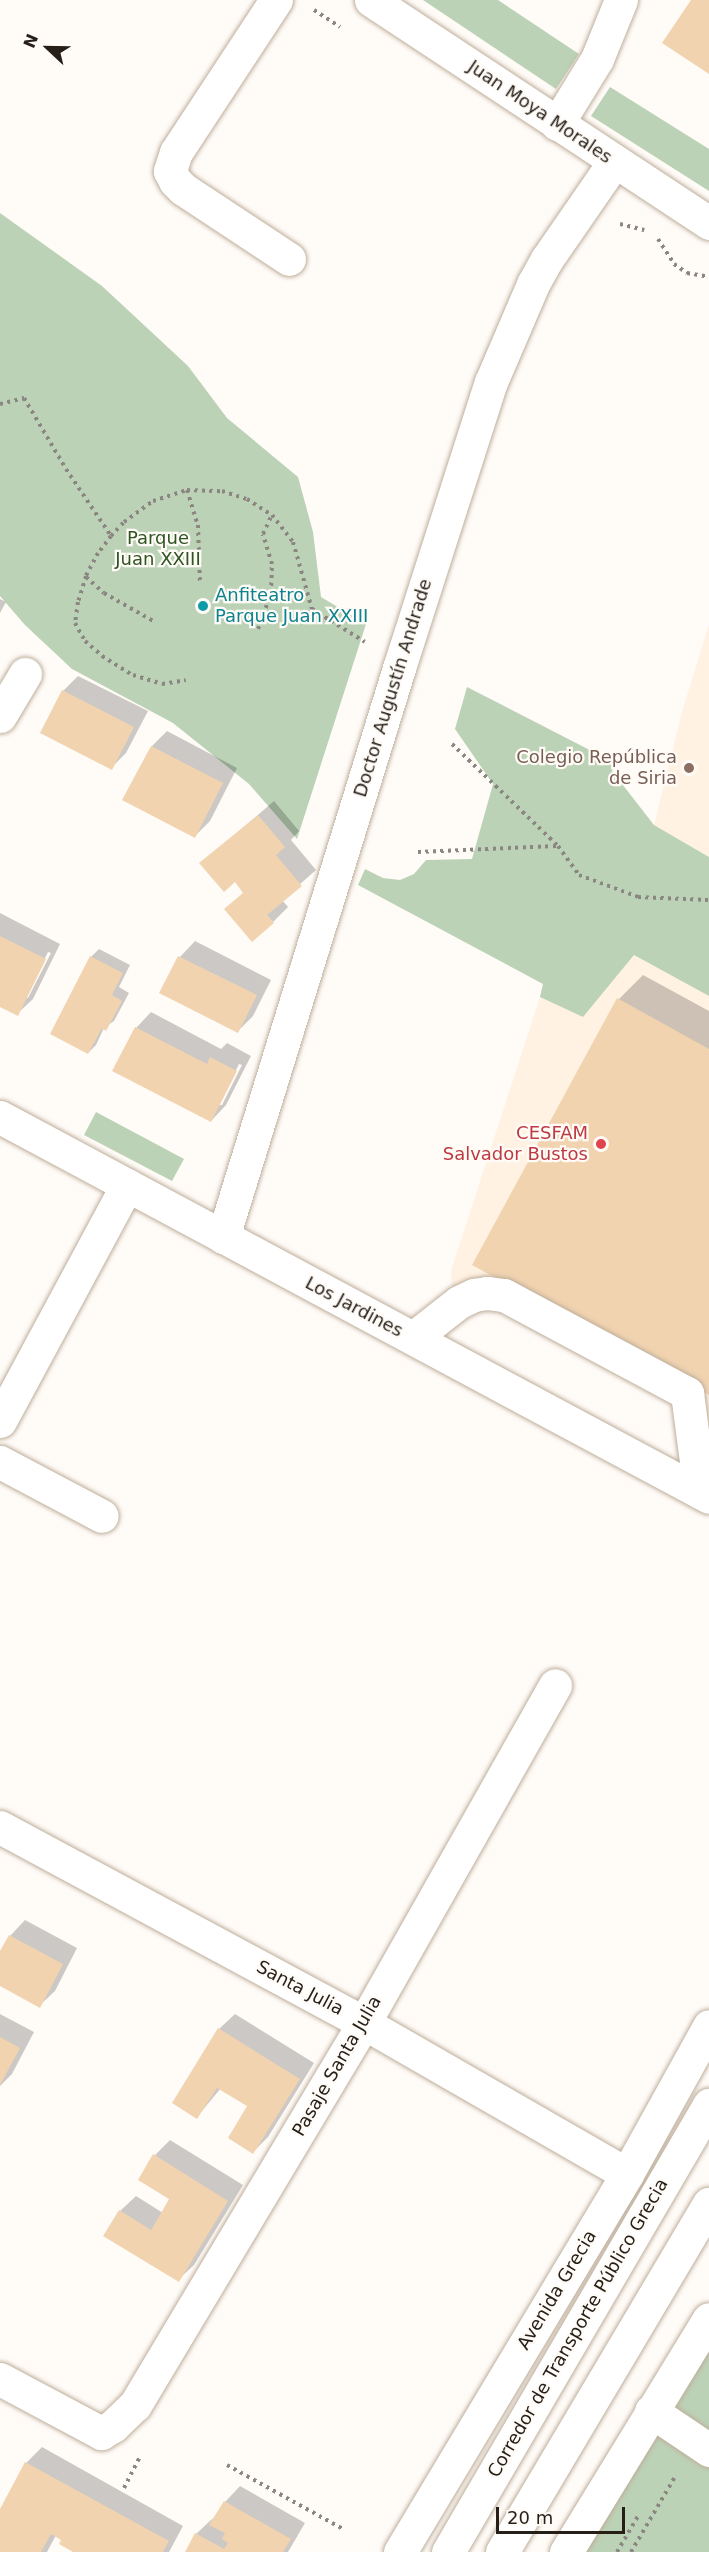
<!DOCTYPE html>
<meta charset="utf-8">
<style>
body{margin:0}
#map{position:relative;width:709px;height:2552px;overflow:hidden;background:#fffbf7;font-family:"DejaVu Sans",sans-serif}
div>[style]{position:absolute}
.built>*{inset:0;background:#fff2e2}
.green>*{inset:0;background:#bcd2b6}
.shadow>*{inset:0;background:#0003}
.building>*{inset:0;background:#f1d3b0}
.path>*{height:4px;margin-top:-2px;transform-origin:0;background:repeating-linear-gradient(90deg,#8b8681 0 3px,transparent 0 7.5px)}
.roads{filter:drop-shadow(0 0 2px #beae9b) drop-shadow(0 0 2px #beae9b)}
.minor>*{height:33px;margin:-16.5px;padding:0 16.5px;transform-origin:16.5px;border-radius:16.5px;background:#fff}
.major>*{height:33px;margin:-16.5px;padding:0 16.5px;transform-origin:16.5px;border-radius:16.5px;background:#fff}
.dots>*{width:16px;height:16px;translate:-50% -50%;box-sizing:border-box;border:3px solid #fffbf7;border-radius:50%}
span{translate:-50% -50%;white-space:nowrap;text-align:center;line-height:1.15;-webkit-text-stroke:4.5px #fffbf7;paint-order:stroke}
.street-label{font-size:18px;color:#251f18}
.park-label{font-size:18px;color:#2f5423}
.culture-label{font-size:18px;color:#0d838f}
.left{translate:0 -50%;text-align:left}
.education-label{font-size:18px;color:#785e54}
.right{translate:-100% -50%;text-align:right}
.health-label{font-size:18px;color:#be3a42}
.north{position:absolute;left:18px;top:18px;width:60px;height:60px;-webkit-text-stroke:4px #fffbf7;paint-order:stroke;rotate:292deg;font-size:16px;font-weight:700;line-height:24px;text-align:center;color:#251f18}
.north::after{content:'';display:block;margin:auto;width:21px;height:27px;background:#251f18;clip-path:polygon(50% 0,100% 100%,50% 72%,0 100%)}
.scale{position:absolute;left:496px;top:2507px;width:129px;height:27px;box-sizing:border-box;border:3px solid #251f18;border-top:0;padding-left:8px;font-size:18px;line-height:21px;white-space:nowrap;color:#251f18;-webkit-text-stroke:4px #fffbf7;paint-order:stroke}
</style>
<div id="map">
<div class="built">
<i style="clip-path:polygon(709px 624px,709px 857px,654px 825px,682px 712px)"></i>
<i style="clip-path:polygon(634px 955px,709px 996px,709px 1431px,678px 1416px,674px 1400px,504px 1308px,479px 1304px,452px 1286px,451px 1271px,540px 997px,583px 1017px)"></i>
</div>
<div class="green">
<i style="clip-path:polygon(423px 0,498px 0,579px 54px,556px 89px)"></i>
<i style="clip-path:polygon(610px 87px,709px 149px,709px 191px,591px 116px)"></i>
<i style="clip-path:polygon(0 213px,102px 286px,188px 366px,227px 418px,298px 477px,313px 532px,321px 597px,366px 624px,297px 839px,249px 784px,173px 723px,72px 669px,25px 625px,0 596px)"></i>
<i style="clip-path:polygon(467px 687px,615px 763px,612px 771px,654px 825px,709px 857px,709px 996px,634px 955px,583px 1017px,540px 997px,543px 984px,358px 885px,365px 869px,383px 878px,400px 880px,414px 874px,426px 860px,472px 859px,493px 784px,455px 729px)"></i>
<i style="clip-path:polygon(96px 1112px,184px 1159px,172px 1181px,84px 1135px)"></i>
<i style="clip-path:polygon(709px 2343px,709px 2552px,586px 2552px)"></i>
</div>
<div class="shadow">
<i style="clip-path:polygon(0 599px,6px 602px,0 613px)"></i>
<i style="clip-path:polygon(78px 676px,148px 711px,126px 753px,111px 768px,63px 691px)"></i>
<i style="clip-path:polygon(167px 731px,237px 768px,210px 821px,195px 836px,124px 800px,152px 746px)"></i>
<i style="clip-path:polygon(274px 801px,299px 831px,291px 840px,316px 870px,282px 900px,288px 907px,273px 922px,235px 880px,201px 864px)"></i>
<i style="clip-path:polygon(evenodd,0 913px,60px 944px,33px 999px,17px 1014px,0 1005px,0 913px,48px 952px,51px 953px,28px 998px,25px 998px,48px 952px)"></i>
<i style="clip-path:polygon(195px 941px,271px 980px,253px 1016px,238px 1031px,161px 993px,180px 957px)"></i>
<i style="clip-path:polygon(99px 949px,130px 965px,119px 987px,129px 993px,114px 1021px,104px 1028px,96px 1045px,88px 1053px,52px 1034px,91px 957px)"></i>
<i style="clip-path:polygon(643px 975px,709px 1011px,709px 1393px,619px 999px)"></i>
<i style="clip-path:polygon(evenodd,151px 1012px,221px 1049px,227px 1043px,251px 1056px,226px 1105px,211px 1121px,114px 1070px,136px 1028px,151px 1012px,239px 1064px,242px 1065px,222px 1105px,219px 1105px,239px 1064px)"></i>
<i style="clip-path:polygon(25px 1920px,77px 1948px,55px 1991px,39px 2006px,0 1985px,0 1954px,10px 1936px)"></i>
<i style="clip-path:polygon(0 2014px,34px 2032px,12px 2074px,0 2086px)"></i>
<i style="clip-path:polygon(235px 2014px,314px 2063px,268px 2137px,253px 2152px,249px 2106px,221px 2088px,197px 2117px,219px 2029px)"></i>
<i style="clip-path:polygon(170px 2140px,243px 2185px,194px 2265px,178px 2280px,120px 2211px,136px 2196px,163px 2213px,172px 2199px,155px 2155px)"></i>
<i style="clip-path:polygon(42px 2447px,183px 2526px,169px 2552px,76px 2552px,56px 2535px,47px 2552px,0 2552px,0 2512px,27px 2462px)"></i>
<i style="clip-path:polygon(240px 2486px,305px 2523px,288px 2552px,186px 2552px,196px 2534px,212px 2519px,214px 2520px,225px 2502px)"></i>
</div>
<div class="building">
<i style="clip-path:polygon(691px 0,709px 0,709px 74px,662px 43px)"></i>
<i style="clip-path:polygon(62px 690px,134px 727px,112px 770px,40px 733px)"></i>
<i style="clip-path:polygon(151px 746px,223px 783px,195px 838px,122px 800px)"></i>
<i style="clip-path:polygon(258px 815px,285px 847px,276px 855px,302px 886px,267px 915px,274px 923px,252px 942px,224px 909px,243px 893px,235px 882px,224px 892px,199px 863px)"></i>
<i style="clip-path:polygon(0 936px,46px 959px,18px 1016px,0 1007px)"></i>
<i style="clip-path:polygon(90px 956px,123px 973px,112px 995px,122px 1001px,106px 1031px,102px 1028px,88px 1054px,50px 1034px)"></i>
<i style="clip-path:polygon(178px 956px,257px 995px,238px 1033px,159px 993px)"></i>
<i style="clip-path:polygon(617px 998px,709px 1049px,709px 1395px,472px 1265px)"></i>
<i style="clip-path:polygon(135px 1027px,207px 1064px,210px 1057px,237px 1071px,211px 1122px,112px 1071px)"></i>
<i style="clip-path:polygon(9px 1935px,63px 1964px,40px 2008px,0 1986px,0 1951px)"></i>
<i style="clip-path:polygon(218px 2028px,300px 2079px,253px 2154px,228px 2138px,247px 2106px,217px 2088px,197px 2119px,172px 2103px)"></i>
<i style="clip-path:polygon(0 2037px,20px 2048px,0 2085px)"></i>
<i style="clip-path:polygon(153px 2154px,228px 2201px,179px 2282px,103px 2236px,119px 2210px,151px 2230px,160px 2215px,169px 2199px,138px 2180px)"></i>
<i style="clip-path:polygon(25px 2462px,169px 2541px,163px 2552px,73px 2552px,59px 2544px,61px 2540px,51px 2534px,41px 2552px,0 2552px,0 2509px)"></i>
<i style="clip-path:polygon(224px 2501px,291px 2539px,283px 2552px,185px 2552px,195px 2533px,224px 2549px,228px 2543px,222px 2539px,225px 2533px,209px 2525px)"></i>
</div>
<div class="path">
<i style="left:314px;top:10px;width:31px;rotate:33deg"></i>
<i style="left:620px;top:224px;width:25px;rotate:14deg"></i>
<i style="left:658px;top:239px;width:30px;rotate:57deg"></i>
<i style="left:674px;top:264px;width:16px;rotate:35deg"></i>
<i style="left:687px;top:273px;width:22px;rotate:10deg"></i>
<i style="left:0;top:404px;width:25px;rotate:-14deg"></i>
<i style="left:24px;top:398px;width:82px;rotate:59.4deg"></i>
<i style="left:66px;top:469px;width:81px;rotate:56.1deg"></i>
<i style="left:111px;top:536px;width:19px;rotate:-47deg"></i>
<i style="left:124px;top:522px;width:36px;rotate:-36deg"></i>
<i style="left:153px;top:501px;width:36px;rotate:-18deg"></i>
<i style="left:187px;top:490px;width:35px;rotate:2deg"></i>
<i style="left:222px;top:491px;width:26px;rotate:18deg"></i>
<i style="left:247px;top:499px;width:30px;rotate:33deg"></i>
<i style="left:272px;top:515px;width:34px;rotate:52deg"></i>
<i style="left:293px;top:542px;width:70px;rotate:74.2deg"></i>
<i style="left:312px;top:609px;width:62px;rotate:31.9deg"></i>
<i style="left:187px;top:490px;width:37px;rotate:73deg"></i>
<i style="left:198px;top:525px;width:60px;rotate:88.1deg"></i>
<i style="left:111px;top:536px;width:21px;rotate:127deg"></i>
<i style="left:98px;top:553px;width:26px;rotate:118deg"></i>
<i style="left:86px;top:576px;width:27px;rotate:107deg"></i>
<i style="left:78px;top:602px;width:21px;rotate:98deg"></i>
<i style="left:75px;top:623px;width:21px;rotate:61deg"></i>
<i style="left:85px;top:641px;width:23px;rotate:41deg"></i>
<i style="left:102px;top:656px;width:36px;rotate:32deg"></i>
<i style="left:133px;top:675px;width:30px;rotate:17deg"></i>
<i style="left:162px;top:684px;width:24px;rotate:-9deg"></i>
<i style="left:86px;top:577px;width:24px;rotate:42deg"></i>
<i style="left:104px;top:593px;width:59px;rotate:29.6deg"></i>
<i style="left:258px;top:629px;width:38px;rotate:-70deg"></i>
<i style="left:271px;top:593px;width:29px;rotate:-88deg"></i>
<i style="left:272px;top:564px;width:31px;rotate:-107deg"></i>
<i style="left:263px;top:534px;width:21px;rotate:-65deg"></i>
<i style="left:452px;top:744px;width:147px;rotate:43.9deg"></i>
<i style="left:558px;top:846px;width:36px;rotate:54deg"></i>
<i style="left:579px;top:875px;width:63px;rotate:20.4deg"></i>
<i style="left:638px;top:897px;width:71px;rotate:2.4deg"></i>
<i style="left:418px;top:852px;width:139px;rotate:-2.5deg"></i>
<i style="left:227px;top:2465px;width:132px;rotate:28.9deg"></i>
<i style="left:124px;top:2488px;width:35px;rotate:-63deg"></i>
<i style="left:617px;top:2552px;width:42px;rotate:-59.7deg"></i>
<i style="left:631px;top:2552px;width:89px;rotate:-59.7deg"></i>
</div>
<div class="roads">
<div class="minor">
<i style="left:276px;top:0;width:182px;rotate:123.3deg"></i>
<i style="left:176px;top:152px;width:20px;rotate:108deg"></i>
<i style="left:170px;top:171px;width:11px;rotate:63deg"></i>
<i style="left:175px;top:181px;width:11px;rotate:45deg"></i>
<i style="left:183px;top:189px;width:127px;rotate:33.4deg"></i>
<i style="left:371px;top:0;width:405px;rotate:33.4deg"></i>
<i style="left:557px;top:124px;width:76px;rotate:-58.4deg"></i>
<i style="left:597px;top:59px;width:64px;rotate:-67.9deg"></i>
<i style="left:0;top:716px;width:49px;rotate:-59.2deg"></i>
<i style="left:0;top:1117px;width:804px;rotate:28.19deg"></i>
<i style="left:223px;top:1237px;width:596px;rotate:-72.81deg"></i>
<i style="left:399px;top:668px;width:300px;rotate:-72.2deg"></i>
<i style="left:491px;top:382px;width:107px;rotate:-66.8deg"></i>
<i style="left:533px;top:284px;width:29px;rotate:-61deg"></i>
<i style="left:547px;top:259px;width:118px;rotate:-55.4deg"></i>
<i style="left:413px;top:1338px;width:58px;rotate:-38deg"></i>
<i style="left:459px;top:1302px;width:17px;rotate:-25deg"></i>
<i style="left:474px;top:1295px;width:13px;rotate:-9deg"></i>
<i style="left:487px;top:1293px;width:17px;rotate:7deg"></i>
<i style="left:504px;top:1295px;width:208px;rotate:28.2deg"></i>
<i style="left:687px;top:1393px;width:100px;rotate:82.5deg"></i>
<i style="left:0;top:1421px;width:268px;rotate:-61.7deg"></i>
<i style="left:0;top:1462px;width:115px;rotate:27.9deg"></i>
<i style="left:0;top:1827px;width:413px;rotate:28.3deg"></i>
<i style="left:364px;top:2023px;width:303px;rotate:29.9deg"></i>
<i style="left:0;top:2379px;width:115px;rotate:28.1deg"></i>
<i style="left:101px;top:2433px;width:14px;rotate:-30deg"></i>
<i style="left:113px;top:2426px;width:30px;rotate:-44deg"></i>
<i style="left:135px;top:2405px;width:445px;rotate:-59.1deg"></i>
<i style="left:364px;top:2023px;width:388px;rotate:-60.5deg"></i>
<i style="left:651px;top:2411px;width:70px;rotate:33.9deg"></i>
<i style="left:448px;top:2552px;width:518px;rotate:-59.72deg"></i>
<i style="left:502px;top:2552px;width:405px;rotate:-59.3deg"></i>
</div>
<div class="major">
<i style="left:400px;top:2552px;width:441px;rotate:-59deg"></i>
<i style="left:627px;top:2174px;width:169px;rotate:-61deg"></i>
<i style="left:566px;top:2552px;width:273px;rotate:-58.5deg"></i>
</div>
</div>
<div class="dots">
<i style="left:203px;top:606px;background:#0f9aa8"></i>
<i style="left:689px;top:768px;background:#8d6e63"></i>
<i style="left:601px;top:1144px;background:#e0444e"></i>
</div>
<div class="street-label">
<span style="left:540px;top:112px;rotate:34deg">Juan Moya Morales</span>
<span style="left:393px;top:688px;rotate:-73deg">Doctor Augustín Andrade</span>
<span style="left:354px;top:1307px;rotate:28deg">Los Jardines</span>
<span style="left:300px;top:1988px;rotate:28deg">Santa Julia</span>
<span style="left:337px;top:2066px;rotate:-60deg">Pasaje Santa Julia</span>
<span style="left:557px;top:2290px;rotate:-59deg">Avenida Grecia</span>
<span style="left:578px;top:2328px;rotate:-60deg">Corredor de Transporte Público Grecia</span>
</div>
<div class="park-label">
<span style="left:158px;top:549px">Parque<br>Juan XXIII</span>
</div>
<div class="culture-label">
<span class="left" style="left:215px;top:606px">Anfiteatro<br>Parque Juan XXIII</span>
</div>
<div class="education-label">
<span class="right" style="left:677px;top:768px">Colegio República<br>de Siria</span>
</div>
<div class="health-label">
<span class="right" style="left:588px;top:1144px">CESFAM<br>Salvador Bustos</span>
</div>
<div class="north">N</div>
<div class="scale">20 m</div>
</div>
